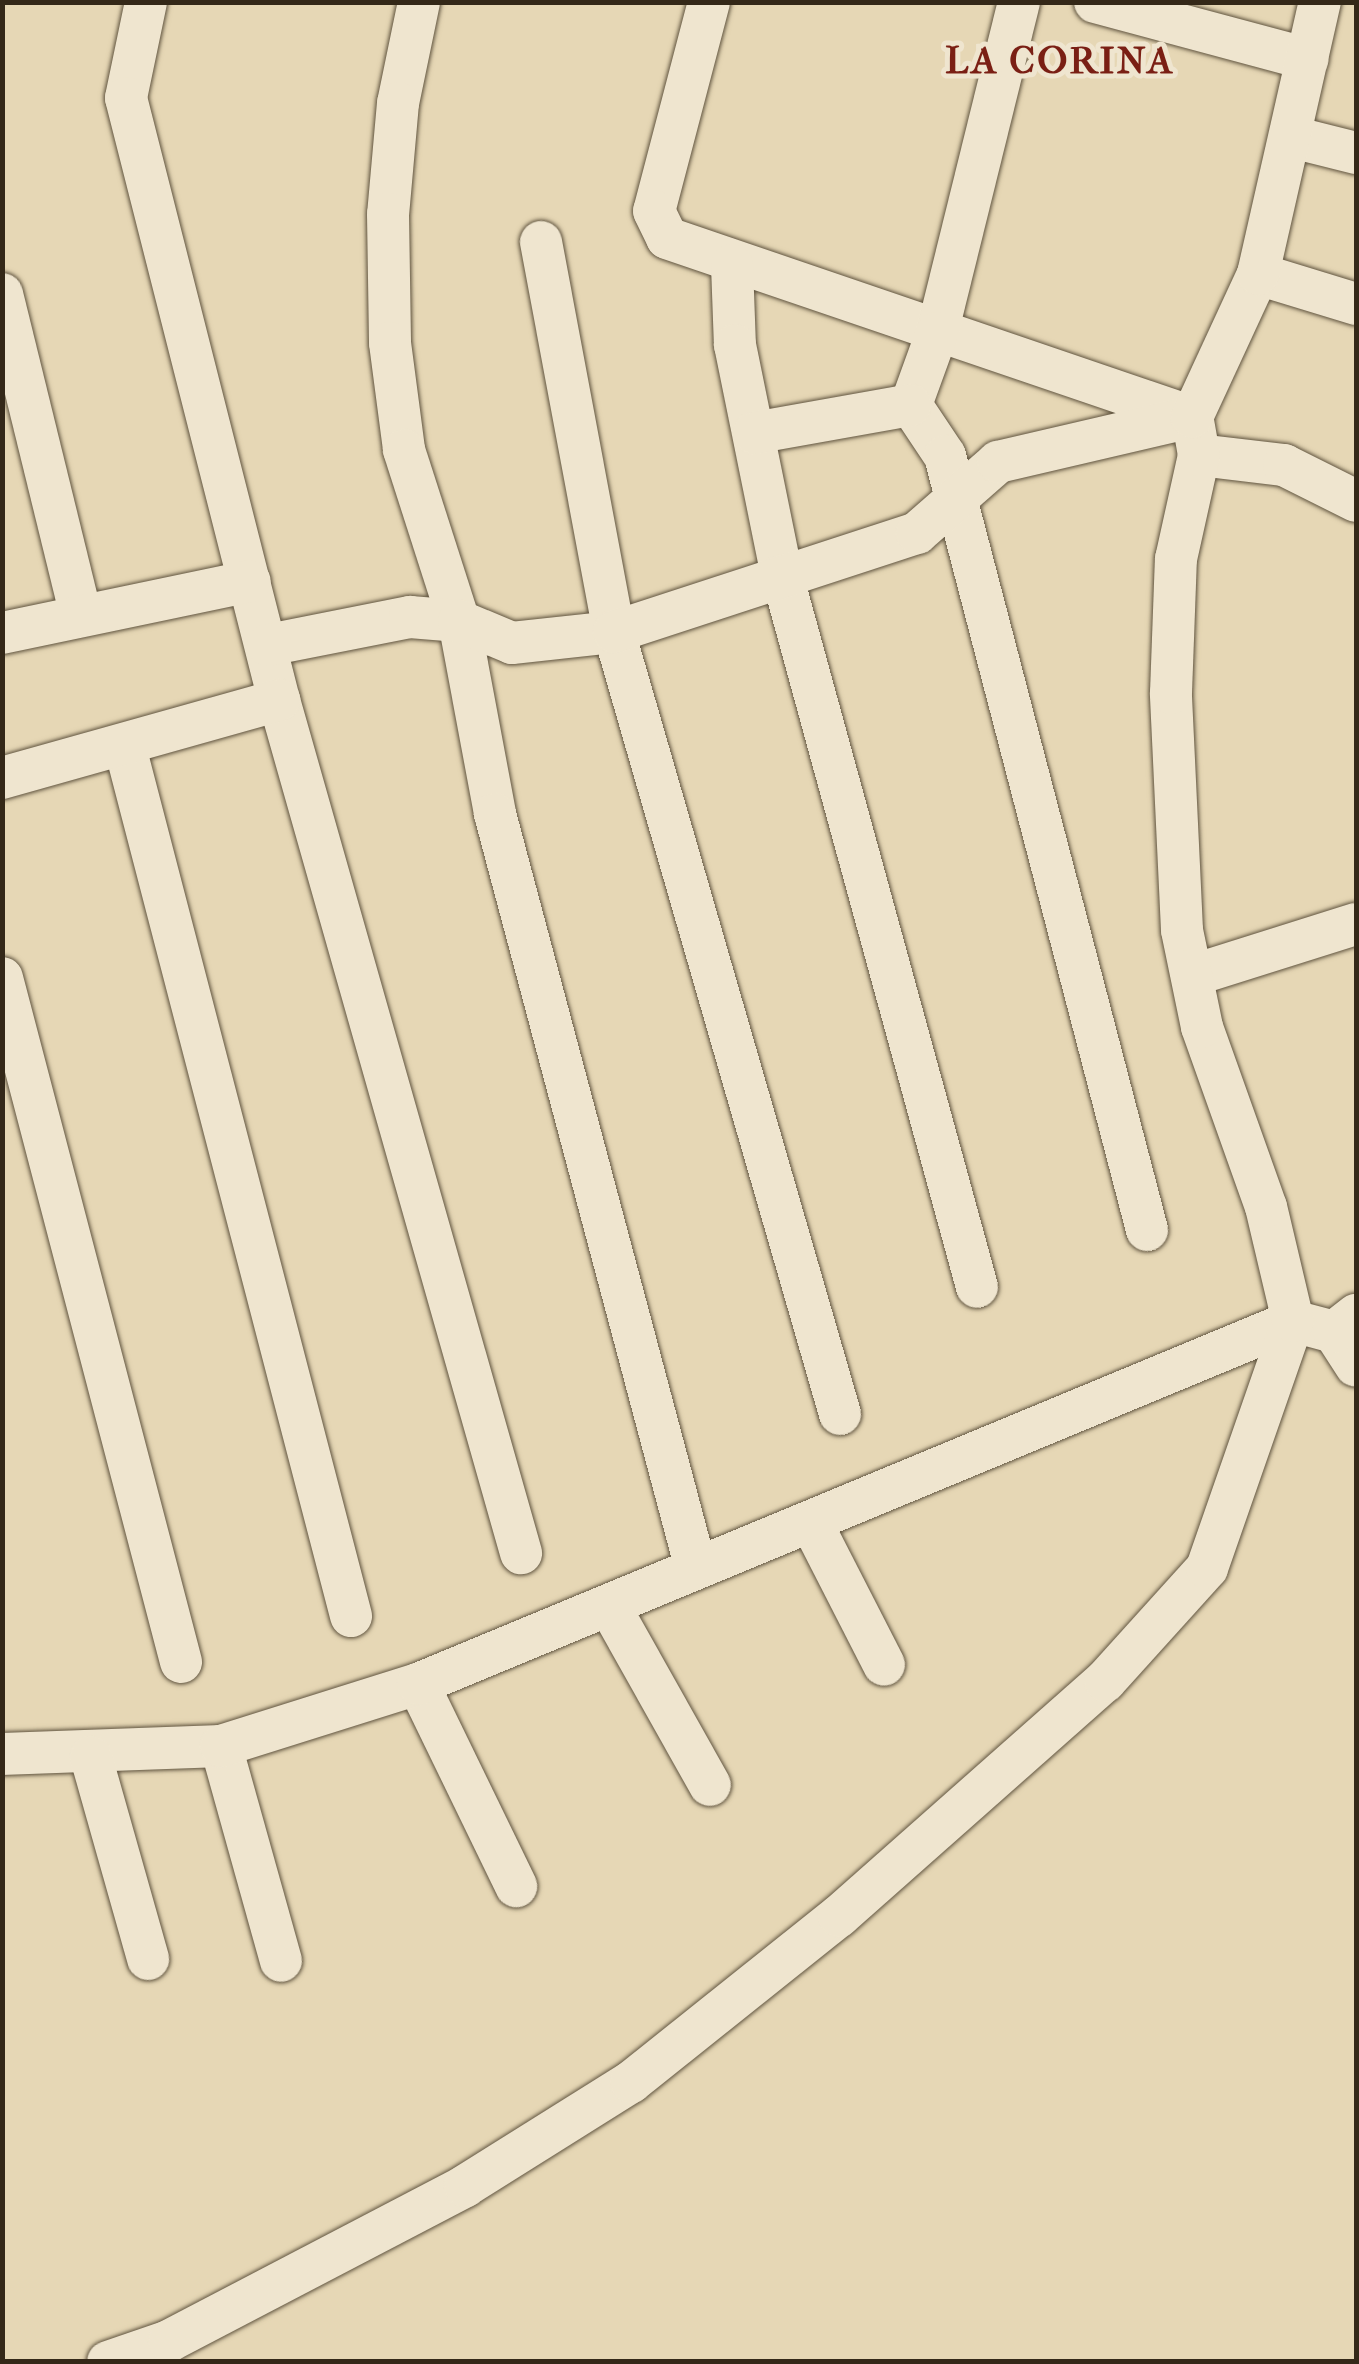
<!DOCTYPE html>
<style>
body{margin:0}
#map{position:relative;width:1359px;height:2364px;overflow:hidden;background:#e6d7b5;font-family:"IM FELL French Canon",serif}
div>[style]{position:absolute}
.roads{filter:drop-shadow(0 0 2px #60543f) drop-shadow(0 0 2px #60543f)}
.minor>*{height:42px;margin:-21px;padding:0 21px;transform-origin:21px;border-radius:21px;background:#efe5cf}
span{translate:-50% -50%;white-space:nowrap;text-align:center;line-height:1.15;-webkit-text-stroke:10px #efe5cf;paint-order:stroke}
.district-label{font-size:38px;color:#7a1f14;font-weight:700;letter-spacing:2.5px}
.frame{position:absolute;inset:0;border:5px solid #342818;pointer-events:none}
</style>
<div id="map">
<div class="roads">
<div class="minor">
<i style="left:146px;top:2px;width:98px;rotate:101.8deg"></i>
<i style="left:126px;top:98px;width:621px;rotate:75.74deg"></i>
<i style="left:279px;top:700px;width:887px;rotate:74.16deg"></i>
<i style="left:419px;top:2px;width:103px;rotate:101.7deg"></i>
<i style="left:398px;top:103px;width:111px;rotate:95.1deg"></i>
<i style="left:388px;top:214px;width:129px;rotate:89.1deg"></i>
<i style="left:390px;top:343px;width:108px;rotate:82.5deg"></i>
<i style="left:404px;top:450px;width:180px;rotate:72.2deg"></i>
<i style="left:459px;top:621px;width:196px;rotate:79.4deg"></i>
<i style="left:495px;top:814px;width:777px;rotate:75.09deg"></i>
<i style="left:709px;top:2px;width:216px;rotate:104.7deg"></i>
<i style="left:654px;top:211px;width:30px;rotate:64deg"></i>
<i style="left:667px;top:238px;width:555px;rotate:18.83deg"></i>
<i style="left:1019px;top:2px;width:341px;rotate:103.9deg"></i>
<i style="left:937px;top:333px;width:77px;rotate:109.9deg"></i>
<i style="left:911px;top:405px;width:61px;rotate:56.3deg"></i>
<i style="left:945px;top:456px;width:800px;rotate:75.37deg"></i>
<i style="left:1095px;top:2px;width:220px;rotate:15deg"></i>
<i style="left:1292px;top:137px;width:66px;rotate:14deg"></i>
<i style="left:541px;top:242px;width:397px;rotate:79.4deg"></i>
<i style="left:614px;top:632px;width:814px;rotate:73.88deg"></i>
<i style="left:732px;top:265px;width:80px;rotate:87.9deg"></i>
<i style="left:735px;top:345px;width:235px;rotate:78.5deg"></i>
<i style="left:782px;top:575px;width:738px;rotate:74.68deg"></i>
<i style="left:1258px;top:274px;width:102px;rotate:17deg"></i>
<i style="left:2px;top:294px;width:327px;rotate:76.2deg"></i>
<i style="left:754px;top:433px;width:159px;rotate:-10.1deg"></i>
<i style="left:1199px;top:455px;width:86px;rotate:6.7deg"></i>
<i style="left:1284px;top:465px;width:80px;rotate:26.6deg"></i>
<i style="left:2px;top:633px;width:253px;rotate:-11.8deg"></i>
<i style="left:268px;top:645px;width:145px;rotate:-11.2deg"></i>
<i style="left:410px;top:617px;width:49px;rotate:4.7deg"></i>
<i style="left:459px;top:621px;width:57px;rotate:22.5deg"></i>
<i style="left:512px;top:643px;width:103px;rotate:-6.2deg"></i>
<i style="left:614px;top:632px;width:319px;rotate:-18.1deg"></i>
<i style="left:917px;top:533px;width:108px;rotate:-41.2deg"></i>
<i style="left:998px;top:462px;width:199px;rotate:-13.1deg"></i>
<i style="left:125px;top:747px;width:898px;rotate:75.42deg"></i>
<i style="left:2px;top:778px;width:288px;rotate:-15.7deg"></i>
<i style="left:1194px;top:975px;width:170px;rotate:-17.5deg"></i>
<i style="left:2px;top:978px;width:707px;rotate:75.33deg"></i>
<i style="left:1334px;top:1332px;width:40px;rotate:57.1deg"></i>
<i style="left:812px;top:1524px;width:158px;rotate:62.9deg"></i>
<i style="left:610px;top:1607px;width:204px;rotate:60.7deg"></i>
<i style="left:418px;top:1684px;width:225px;rotate:64.1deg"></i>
<i style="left:221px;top:1746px;width:223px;rotate:74.4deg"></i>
<i style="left:2px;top:1754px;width:219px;rotate:-2.1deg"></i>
<i style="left:221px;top:1746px;width:207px;rotate:-17.5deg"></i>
<i style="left:418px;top:1684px;width:947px;rotate:-22.53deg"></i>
<i style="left:1293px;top:1321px;width:42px;rotate:15deg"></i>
<i style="left:1334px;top:1332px;width:28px;rotate:-38deg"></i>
<i style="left:91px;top:1757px;width:210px;rotate:74.2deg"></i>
<i style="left:108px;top:2362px;width:65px;rotate:-19deg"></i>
<i style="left:169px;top:2341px;width:334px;rotate:-27.6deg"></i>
<i style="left:465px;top:2186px;width:196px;rotate:-32.1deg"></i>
<i style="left:631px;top:2082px;width:266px;rotate:-38.6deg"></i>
<i style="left:839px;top:1916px;width:355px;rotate:-41.5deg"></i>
<i style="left:1105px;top:1681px;width:152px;rotate:-47.9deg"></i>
<i style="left:1207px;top:1568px;width:262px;rotate:-70.8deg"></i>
<i style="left:1293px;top:1321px;width:117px;rotate:-103.3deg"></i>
<i style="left:1266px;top:1207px;width:191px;rotate:-109.6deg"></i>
<i style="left:1202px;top:1027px;width:99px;rotate:-101.7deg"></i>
<i style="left:1182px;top:930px;width:237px;rotate:-92.7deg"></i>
<i style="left:1171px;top:693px;width:134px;rotate:-87.9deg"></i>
<i style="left:1176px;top:559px;width:107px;rotate:-77.5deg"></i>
<i style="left:1199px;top:455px;width:39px;rotate:-100deg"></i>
<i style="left:1192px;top:417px;width:157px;rotate:-65.2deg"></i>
<i style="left:1258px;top:274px;width:279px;rotate:-77.2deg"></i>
</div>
</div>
<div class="district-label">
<span style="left:1060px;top:61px">LA CORINA</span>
</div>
<div class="frame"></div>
</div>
